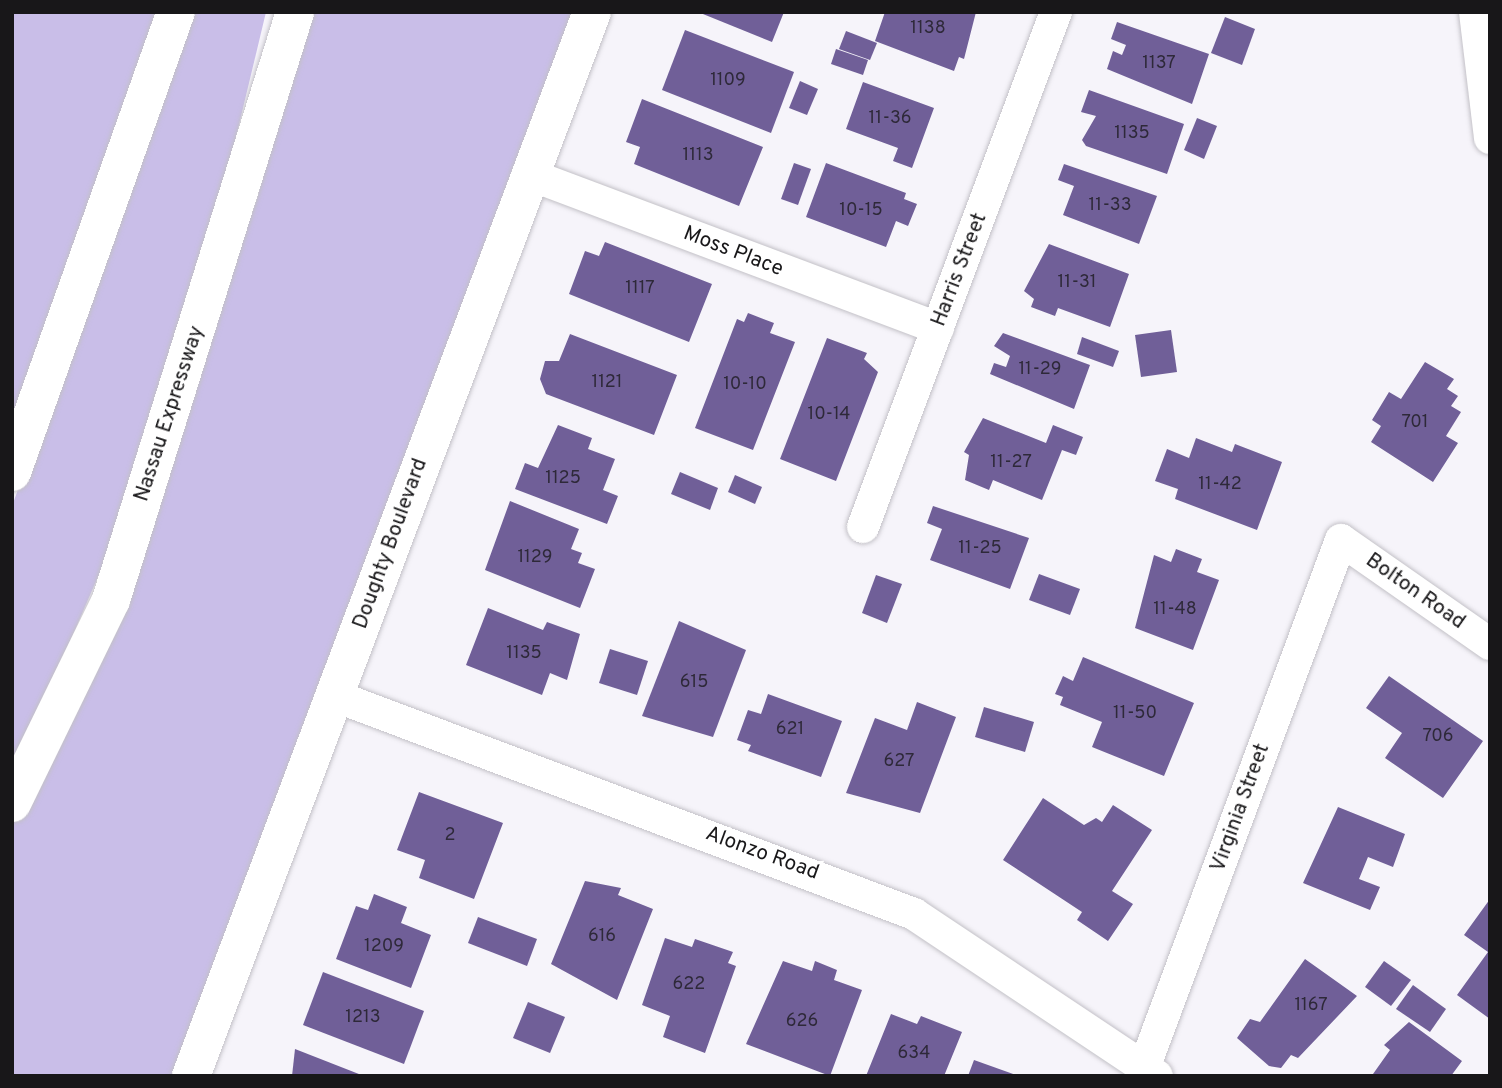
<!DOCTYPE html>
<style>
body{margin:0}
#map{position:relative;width:1502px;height:1088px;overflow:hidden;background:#f6f4fa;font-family:Overpass,sans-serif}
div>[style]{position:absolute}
.green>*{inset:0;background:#c9bee8}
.building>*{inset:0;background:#705f98}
.roads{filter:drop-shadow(0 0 2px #c3c1c7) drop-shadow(0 0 2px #c3c1c7)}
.street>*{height:32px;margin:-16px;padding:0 16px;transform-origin:16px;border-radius:16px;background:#fff}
.secondary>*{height:38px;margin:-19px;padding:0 19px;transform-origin:19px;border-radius:19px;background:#fff}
.highway>*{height:38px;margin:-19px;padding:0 19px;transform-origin:19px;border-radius:19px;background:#fff}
span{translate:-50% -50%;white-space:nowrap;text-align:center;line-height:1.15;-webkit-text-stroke:6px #fff;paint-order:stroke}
.number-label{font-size:18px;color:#2e2939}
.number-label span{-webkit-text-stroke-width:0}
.street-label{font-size:21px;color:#181719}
.frame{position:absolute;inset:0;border:14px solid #181719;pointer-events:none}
</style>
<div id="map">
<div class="green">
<i style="clip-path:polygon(12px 12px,167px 12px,12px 447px)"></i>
<i style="clip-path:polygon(185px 12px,266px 12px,193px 317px,104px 563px,12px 775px,12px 506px,171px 70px)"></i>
<i style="clip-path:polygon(308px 12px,582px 12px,185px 1076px,12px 1076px,12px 821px,113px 610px,257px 199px)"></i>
</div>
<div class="building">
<i style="clip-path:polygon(698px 12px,784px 12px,772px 42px)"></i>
<i style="clip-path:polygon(885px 12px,976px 12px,964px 59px,959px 57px,954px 71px,875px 41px)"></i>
<i style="clip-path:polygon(1225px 17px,1255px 29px,1242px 65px,1211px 53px)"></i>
<i style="clip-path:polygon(1117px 22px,1209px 54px,1192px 104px,1107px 69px,1113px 51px,1122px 55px,1126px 45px,1111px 39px)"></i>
<i style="clip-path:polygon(685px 30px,794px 72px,771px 133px,662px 90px)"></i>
<i style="clip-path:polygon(846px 31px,877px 43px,870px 60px,839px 49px)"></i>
<i style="clip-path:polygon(836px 49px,868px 60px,863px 75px,831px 64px)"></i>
<i style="clip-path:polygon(800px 81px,818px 89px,807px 115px,789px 108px)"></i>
<i style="clip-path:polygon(863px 82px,934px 108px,912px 168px,893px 161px,898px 148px,846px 129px)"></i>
<i style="clip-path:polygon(1089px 90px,1184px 124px,1167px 174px,1086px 146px,1082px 140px,1096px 116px,1081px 112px)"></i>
<i style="clip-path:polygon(642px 99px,763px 147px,739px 206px,634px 164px,640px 147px,626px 142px)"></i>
<i style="clip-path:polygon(1197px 118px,1217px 126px,1204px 159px,1184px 150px)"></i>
<i style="clip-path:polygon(794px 163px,811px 169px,798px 205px,781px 199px)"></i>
<i style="clip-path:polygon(826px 163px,906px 193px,904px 199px,917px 204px,908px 226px,896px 221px,886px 247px,806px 217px)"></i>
<i style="clip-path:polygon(1064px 164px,1157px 196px,1139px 244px,1063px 215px,1074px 186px,1058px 180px)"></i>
<i style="clip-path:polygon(605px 242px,712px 284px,689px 342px,569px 294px,585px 251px,599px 256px)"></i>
<i style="clip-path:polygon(1049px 244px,1129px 274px,1110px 327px,1058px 308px,1055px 316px,1031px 307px,1034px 299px,1024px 291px)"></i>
<i style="clip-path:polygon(748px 313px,774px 323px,770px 333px,795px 342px,753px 450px,695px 428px,737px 319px,744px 322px)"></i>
<i style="clip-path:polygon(1171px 330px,1177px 372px,1141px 377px,1135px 335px)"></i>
<i style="clip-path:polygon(1003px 333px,1090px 365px,1074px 409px,990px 374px,994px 363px,1006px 367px,1010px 356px,994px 346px)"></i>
<i style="clip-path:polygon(570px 334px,677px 375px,654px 435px,546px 394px,540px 379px,545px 361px,559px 361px)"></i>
<i style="clip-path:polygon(1082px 337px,1119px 351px,1113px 367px,1077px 354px)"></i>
<i style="clip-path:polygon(827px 338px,867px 353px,864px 359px,878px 372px,836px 481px,780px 459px)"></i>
<i style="clip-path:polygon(1425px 362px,1454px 379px,1447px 389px,1458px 396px,1451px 406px,1461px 412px,1446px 436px,1458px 443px,1433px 482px,1371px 442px,1381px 426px,1372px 420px,1389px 392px,1401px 399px)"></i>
<i style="clip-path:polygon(983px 418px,1046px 443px,1053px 425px,1083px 437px,1076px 455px,1062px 450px,1042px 500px,993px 480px,989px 490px,965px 480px,969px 455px,964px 452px)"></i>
<i style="clip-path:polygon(558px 425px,592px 438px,588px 449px,615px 459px,603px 490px,618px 496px,607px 524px,515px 489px,525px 463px,538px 468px)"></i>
<i style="clip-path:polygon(1196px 438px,1232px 452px,1235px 444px,1282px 462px,1257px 530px,1175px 499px,1178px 489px,1155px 481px,1167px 449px,1189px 458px)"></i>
<i style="clip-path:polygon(680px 472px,718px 488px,710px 510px,671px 494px)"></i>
<i style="clip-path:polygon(735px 475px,762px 487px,755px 504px,728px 492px)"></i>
<i style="clip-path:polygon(510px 501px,579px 529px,571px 549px,582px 553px,578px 563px,595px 569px,580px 608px,485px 570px)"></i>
<i style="clip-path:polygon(933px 506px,1029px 538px,1010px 589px,930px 560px,942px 529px,927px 523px)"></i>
<i style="clip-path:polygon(1176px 549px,1202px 559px,1197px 572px,1219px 580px,1193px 650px,1135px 628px,1154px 555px,1171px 562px)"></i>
<i style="clip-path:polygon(1039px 574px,1080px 589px,1070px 615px,1029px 600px)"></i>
<i style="clip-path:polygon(876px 575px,902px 584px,887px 623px,862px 613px)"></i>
<i style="clip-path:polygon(488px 608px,543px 630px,547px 622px,580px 634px,567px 680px,550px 673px,542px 695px,466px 665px)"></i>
<i style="clip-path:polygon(679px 621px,746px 650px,713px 737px,642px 716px)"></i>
<i style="clip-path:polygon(610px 649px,648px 661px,637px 695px,599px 683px)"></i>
<i style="clip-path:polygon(1083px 657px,1194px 703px,1164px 776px,1092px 747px,1102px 722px,1060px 705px,1063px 697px,1055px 694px,1063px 676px,1073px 681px)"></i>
<i style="clip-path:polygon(1389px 676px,1483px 741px,1443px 798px,1385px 758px,1402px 733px,1366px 708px)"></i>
<i style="clip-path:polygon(768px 694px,842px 721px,821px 777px,748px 751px,751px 745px,737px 740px,748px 710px,761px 714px)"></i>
<i style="clip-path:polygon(917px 702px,956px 717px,920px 813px,846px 793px,875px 718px,907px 730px)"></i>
<i style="clip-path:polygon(984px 707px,1034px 722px,1025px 752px,975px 737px)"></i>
<i style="clip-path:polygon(419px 792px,503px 823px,474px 899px,419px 878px,425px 860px,397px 850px)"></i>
<i style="clip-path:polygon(1043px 798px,1084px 825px,1096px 818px,1102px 822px,1113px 805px,1152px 830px,1112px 891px,1133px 904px,1108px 941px,1077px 920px,1082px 912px,1003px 860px)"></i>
<i style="clip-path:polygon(1338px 807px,1405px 834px,1393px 867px,1368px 857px,1359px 879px,1380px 887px,1370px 910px,1303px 883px)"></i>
<i style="clip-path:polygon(585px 881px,621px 888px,618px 895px,653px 909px,617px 1000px,551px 964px)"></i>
<i style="clip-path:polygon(374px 894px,407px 907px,401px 923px,431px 935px,411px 988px,336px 959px,356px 906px,368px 910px)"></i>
<i style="clip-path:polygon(1490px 899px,1490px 1019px,1457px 995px,1488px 952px,1464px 935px)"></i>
<i style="clip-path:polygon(478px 917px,537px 939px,527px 966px,468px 943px)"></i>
<i style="clip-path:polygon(665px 938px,692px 947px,695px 939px,733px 952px,728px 963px,736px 966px,705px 1053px,663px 1037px,670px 1016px,642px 1005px)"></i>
<i style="clip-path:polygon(1305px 959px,1357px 996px,1298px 1058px,1291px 1055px,1281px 1068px,1269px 1066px,1237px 1038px,1250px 1019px,1260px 1022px)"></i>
<i style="clip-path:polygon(783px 961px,812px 971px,815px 961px,837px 970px,834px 980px,862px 990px,830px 1076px,746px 1044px)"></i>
<i style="clip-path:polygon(1384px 961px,1411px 980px,1391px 1006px,1365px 987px)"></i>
<i style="clip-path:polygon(323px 972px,424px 1011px,404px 1064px,303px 1025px)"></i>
<i style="clip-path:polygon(1413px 985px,1446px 1009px,1430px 1032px,1396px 1009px)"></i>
<i style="clip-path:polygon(528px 1002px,565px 1017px,550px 1053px,513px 1038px)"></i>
<i style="clip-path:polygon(891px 1014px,917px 1024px,921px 1016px,962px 1032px,944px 1076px,866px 1076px)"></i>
<i style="clip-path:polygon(1409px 1022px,1462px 1061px,1451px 1076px,1373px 1074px,1390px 1050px,1384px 1045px)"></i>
<i style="clip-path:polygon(295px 1049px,364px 1076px,292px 1076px)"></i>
<i style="clip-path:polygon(974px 1060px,1016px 1075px,1016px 1076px,968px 1076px)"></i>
</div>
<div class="roads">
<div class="street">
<i style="left:1475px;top:12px;width:127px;rotate:83.2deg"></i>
<i style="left:528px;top:174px;width:438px;rotate:20.6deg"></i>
<i style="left:863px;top:527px;width:550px;rotate:-69.46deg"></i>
<i style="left:335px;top:696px;width:619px;rotate:20.63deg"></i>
<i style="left:914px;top:914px;width:292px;rotate:33.7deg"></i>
<i style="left:1141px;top:1076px;width:572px;rotate:-69.54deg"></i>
<i style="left:1341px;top:540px;width:182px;rotate:34.9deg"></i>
</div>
<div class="secondary">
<i style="left:191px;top:1076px;width:1137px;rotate:-69.35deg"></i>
</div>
<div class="highway">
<i style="left:12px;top:472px;width:488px;rotate:-70.4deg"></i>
<i style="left:12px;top:803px;width:226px;rotate:-64deg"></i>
<i style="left:111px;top:600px;width:616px;rotate:-72.62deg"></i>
</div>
</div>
<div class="number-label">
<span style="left:928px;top:29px">1138</span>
<span style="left:1159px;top:64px">1137</span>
<span style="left:728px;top:81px">1109</span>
<span style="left:890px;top:119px">11-36</span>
<span style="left:1132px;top:134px">1135</span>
<span style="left:698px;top:156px">1113</span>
<span style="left:1110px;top:206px">11-33</span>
<span style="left:861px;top:211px">10-15</span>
<span style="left:1077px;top:283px">11-31</span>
<span style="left:640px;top:289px">1117</span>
<span style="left:1040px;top:370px">11-29</span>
<span style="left:607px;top:383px">1121</span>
<span style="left:745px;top:385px">10-10</span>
<span style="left:829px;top:415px">10-14</span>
<span style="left:1415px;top:423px">701</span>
<span style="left:1011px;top:463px">11-27</span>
<span style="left:563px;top:479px">1125</span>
<span style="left:1220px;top:485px">11-42</span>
<span style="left:980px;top:549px">11-25</span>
<span style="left:535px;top:558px">1129</span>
<span style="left:1175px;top:610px">11-48</span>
<span style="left:524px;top:654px">1135</span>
<span style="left:694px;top:683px">615</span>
<span style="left:1135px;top:714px">11-50</span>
<span style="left:790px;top:730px">621</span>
<span style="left:1438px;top:737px">706</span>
<span style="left:899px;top:762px">627</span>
<span style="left:450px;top:836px">2</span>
<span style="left:602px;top:937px">616</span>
<span style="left:384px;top:947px">1209</span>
<span style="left:689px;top:985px">622</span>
<span style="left:1311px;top:1006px">1167</span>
<span style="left:363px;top:1018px">1213</span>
<span style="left:802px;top:1022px">626</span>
<span style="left:914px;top:1054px">634</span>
</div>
<div class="street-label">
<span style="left:733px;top:252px;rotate:21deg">Moss Place</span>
<span style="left:960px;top:270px;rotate:-69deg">Harris Street</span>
<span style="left:170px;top:414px;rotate:-72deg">Nassau Expressway</span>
<span style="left:391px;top:544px;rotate:-70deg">Doughty Boulevard</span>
<span style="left:1415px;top:592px;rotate:35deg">Bolton Road</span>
<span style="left:1241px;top:808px;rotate:-70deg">Virginia Street</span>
<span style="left:762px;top:854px;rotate:20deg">Alonzo Road</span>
</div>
<div class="frame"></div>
</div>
